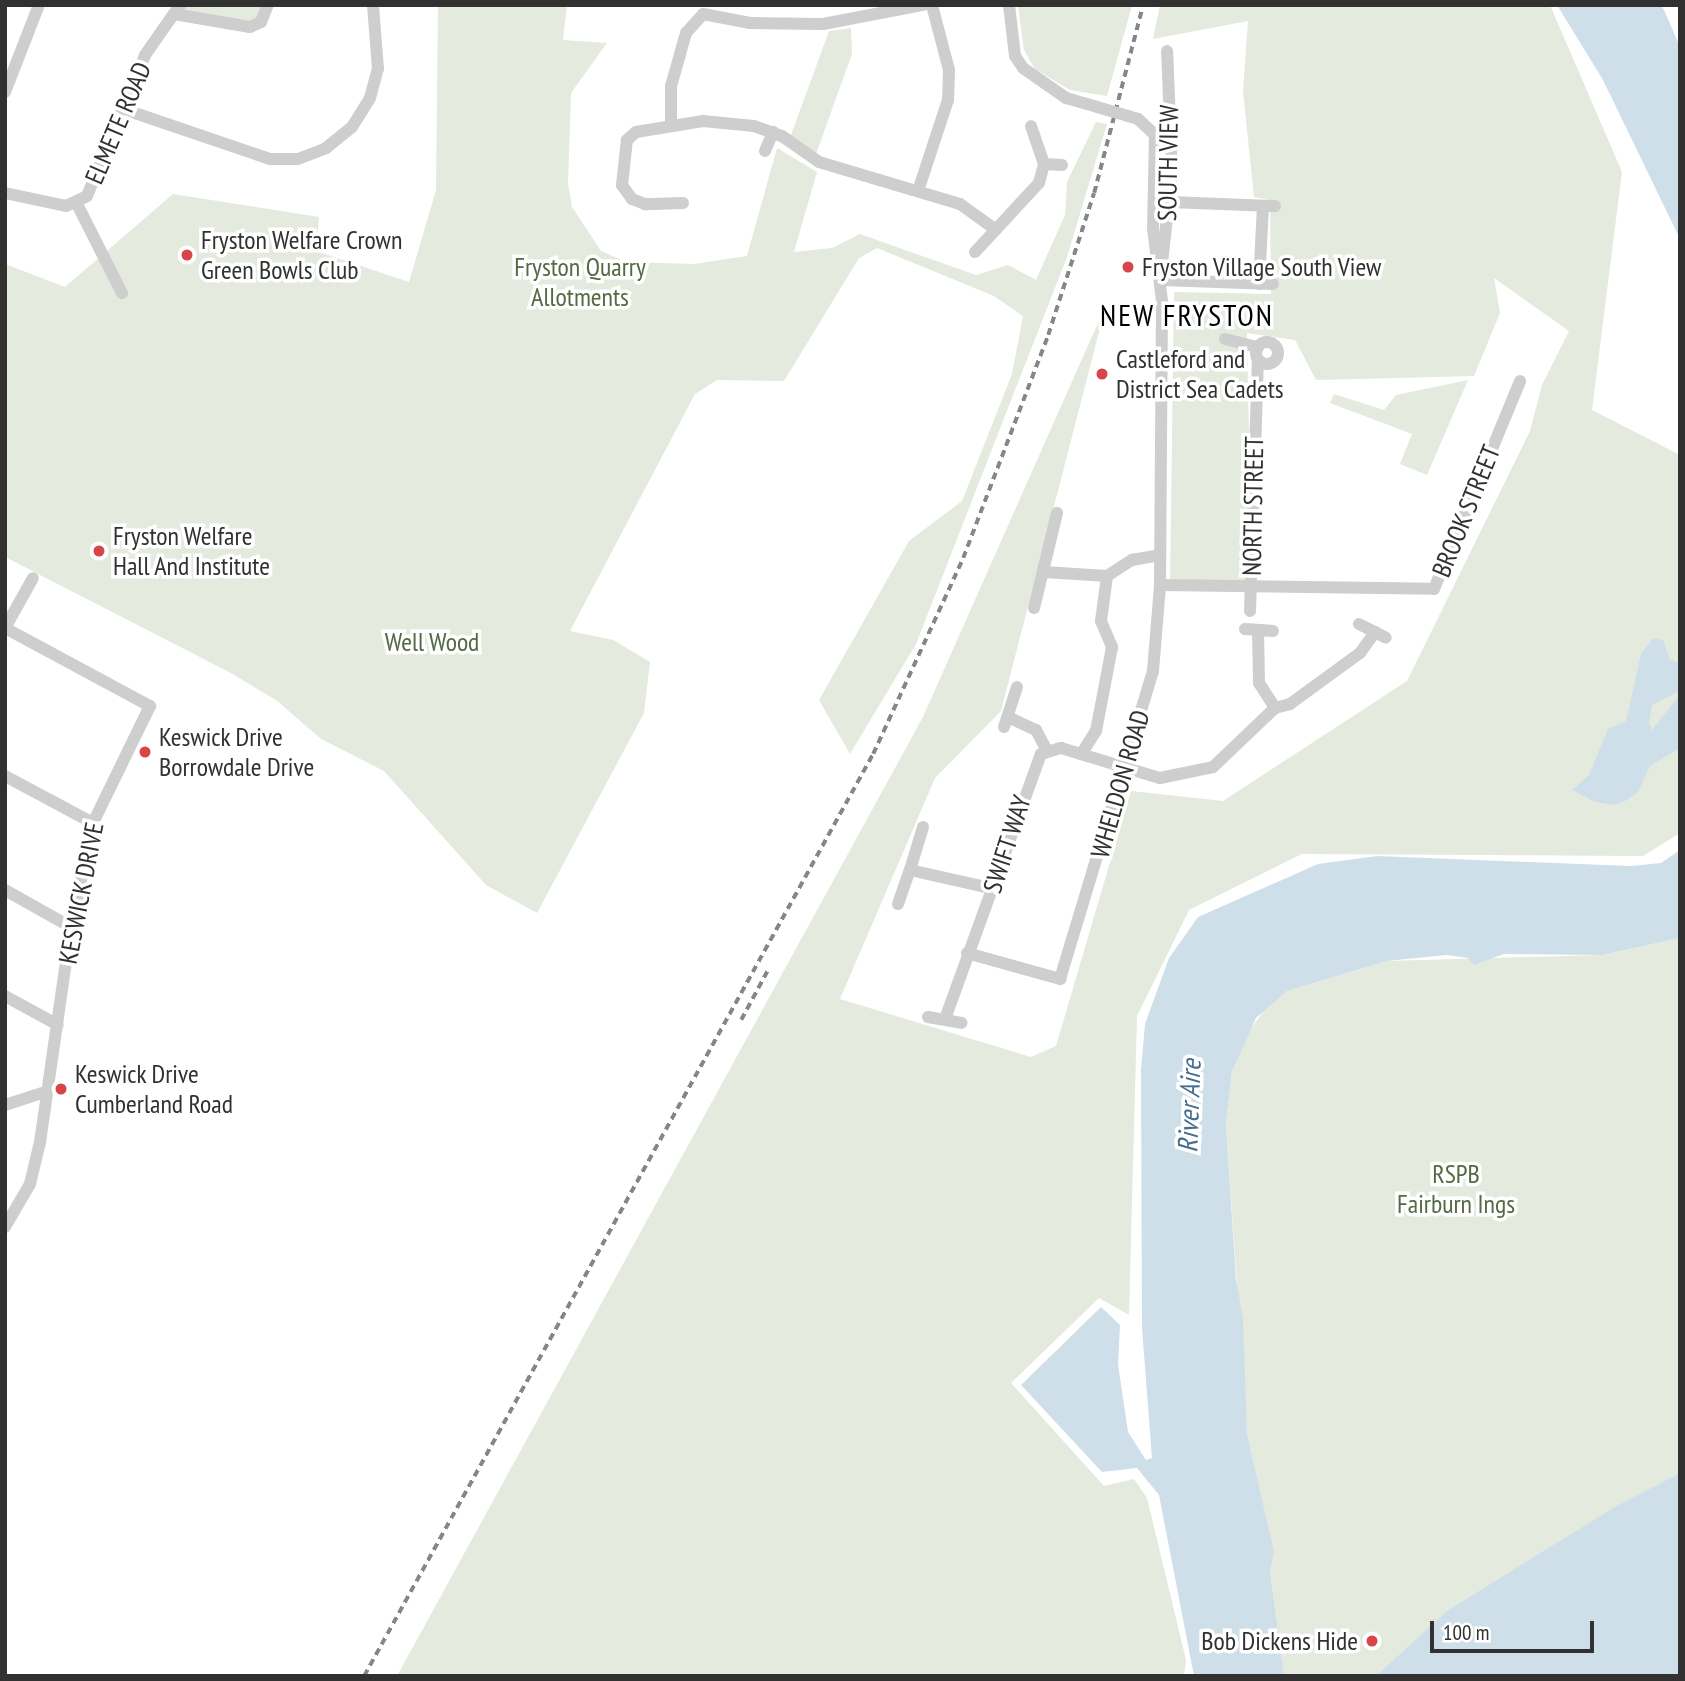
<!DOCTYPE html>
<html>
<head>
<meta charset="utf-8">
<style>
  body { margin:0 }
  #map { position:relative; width:1685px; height:1681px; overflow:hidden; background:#fff; font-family:"PT Sans Narrow",sans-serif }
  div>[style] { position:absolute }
  .green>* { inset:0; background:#e4eade }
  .water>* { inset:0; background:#cfdfea }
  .street>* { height:12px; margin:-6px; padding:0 6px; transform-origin:6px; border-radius:6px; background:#cecece }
  .street>.ring { margin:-6px; padding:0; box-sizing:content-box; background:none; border:12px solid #cecece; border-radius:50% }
  .rail>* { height:3.5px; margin-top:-1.75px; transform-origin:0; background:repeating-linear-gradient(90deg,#868686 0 7px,transparent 0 12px) }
  .street-bridge>* { height:12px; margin:-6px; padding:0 6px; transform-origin:6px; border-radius:6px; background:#cecece }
  .dots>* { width:19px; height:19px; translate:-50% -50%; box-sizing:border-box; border:4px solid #fff; border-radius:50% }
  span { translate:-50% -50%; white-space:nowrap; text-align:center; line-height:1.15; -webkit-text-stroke:7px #fff; paint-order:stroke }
  .street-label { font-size:26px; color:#313131 }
  .poi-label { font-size:26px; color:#313131 }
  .left { translate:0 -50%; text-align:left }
  .right { translate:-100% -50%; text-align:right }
  .park-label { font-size:26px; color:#536a42 }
  .water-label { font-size:28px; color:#456f8d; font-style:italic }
  .quarter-label { font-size:30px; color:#000; letter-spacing:2px }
  .frame { position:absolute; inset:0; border:7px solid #313131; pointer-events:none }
  .scale { position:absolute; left:1430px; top:1621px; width:164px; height:32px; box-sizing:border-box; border:4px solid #313131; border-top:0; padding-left:9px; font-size:21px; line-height:24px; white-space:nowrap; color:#313131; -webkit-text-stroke:5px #fff; paint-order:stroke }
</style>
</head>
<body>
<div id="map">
  <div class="green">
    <i style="clip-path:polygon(180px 5px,268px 5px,261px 22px,174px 14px)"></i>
    <i style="clip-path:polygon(438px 5px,567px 5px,563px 40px,607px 43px,571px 93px,568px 184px,572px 207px,601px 251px,626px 262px,694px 264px,747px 256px,777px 148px,817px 172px,794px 252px,832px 248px,860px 234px,976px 275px,1008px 265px,1036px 280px,1065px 215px,1067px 182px,1096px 122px,1107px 124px,1067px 257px,916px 644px,850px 754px,819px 700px,909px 541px,962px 501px,1012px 374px,1023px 316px,994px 296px,877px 248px,859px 258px,784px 381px,717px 380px,695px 394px,570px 631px,613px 640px,650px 662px,644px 713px,537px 913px,486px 885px,384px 771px,321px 739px,276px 700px,229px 672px,5px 557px,5px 264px,65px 287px,173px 194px,319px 217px,316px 251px,409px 282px,436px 190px)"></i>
    <i style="clip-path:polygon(1018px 5px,1132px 5px,1107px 96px,1070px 90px,1035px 69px,1024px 50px)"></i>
    <i style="clip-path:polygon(1160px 5px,1550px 5px,1622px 172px,1592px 410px,1680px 455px,1680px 833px,1643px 856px,1302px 854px,1189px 910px,1137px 1016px,1129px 1315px,1099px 1298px,1011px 1383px,1104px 1486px,1134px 1479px,1147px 1498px,1186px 1660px,1184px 1676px,397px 1676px,923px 717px,1106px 305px,1001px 711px,935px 778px,840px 999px,1031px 1057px,1056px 1046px,1131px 791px,1223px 801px,1407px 681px,1530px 431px,1542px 385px,1569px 331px,1494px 278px,1500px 313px,1474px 376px,1316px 380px,1295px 340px,1247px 333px,1252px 589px,1170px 586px,1174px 292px,1271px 294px,1270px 200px,1254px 197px,1243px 91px,1248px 21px,1153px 39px)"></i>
    <i style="clip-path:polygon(851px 28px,852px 54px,816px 154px,791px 135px,829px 31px)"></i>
    <i style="clip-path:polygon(1468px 380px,1427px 475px,1400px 464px,1412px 434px,1330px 403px,1334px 394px,1384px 410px,1396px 395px)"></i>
    <i style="clip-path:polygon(1680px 938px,1680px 1676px,1284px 1676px,1270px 1570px,1272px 1545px,1247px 1433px,1226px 1123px,1232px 1072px,1250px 1030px,1268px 1005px,1287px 991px,1387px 961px,1602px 955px)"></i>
  </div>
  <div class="water">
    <i style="clip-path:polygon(1557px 5px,1661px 5px,1665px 12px,1680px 47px,1680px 239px,1603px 80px)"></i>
    <i style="clip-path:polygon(1653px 638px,1663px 640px,1670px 660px,1680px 663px,1680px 691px,1652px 705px,1649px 723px,1652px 730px,1680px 694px,1680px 748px,1650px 766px,1638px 792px,1627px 800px,1615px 805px,1595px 802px,1572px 790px,1589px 775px,1608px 729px,1626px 721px,1641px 654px)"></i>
    <i style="clip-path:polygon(1680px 850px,1680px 938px,1602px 955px,1504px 954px,1474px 965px,1468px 958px,1447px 955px,1387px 961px,1287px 991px,1256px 1018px,1232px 1072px,1226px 1123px,1236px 1279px,1243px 1319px,1247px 1433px,1274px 1552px,1270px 1570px,1284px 1676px,1194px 1676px,1159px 1495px,1137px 1468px,1102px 1472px,1021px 1385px,1101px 1307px,1120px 1325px,1118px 1364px,1128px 1432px,1146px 1460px,1152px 1458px,1142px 1328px,1141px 1070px,1145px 1024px,1169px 958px,1198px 917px,1318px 864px,1377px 856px,1630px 866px,1661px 863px)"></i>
    <i style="clip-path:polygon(1680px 1473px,1680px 1676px,1376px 1676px,1447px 1611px,1613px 1508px)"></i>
  </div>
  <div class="street">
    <i style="left:1009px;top:5px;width:51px;rotate:83.3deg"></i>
    <i style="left:1015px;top:56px;width:14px;rotate:56deg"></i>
    <i style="left:1023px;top:68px;width:52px;rotate:34.9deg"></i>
    <i style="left:1066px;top:98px;width:32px;rotate:16deg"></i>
    <i style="left:174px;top:14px;width:77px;rotate:9.7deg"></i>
    <i style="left:250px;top:27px;width:12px;rotate:-24deg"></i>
    <i style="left:261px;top:22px;width:18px;rotate:-68deg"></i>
    <i style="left:5px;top:92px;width:93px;rotate:-68.7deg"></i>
    <i style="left:123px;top:109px;width:155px;rotate:18.8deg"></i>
    <i style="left:270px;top:159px;width:28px"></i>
    <i style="left:298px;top:159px;width:30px;rotate:-21deg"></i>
    <i style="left:326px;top:148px;width:33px;rotate:-39deg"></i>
    <i style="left:352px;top:127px;width:34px;rotate:-58deg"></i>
    <i style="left:370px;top:98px;width:30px;rotate:-75deg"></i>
    <i style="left:378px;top:69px;width:64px;rotate:-94.5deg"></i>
    <i style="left:1138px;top:119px;width:23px;rotate:43deg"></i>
    <i style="left:1155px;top:135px;width:93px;rotate:91.2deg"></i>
    <i style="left:1153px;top:228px;width:74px;rotate:83deg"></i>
    <i style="left:1162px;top:301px;width:284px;rotate:90.4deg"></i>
    <i style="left:1160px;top:585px;width:274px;rotate:0.8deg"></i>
    <i style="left:1434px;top:589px;width:225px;rotate:-67.5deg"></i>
    <i style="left:671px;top:125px;width:39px;rotate:-90deg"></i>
    <i style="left:671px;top:86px;width:33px;rotate:-74deg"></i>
    <i style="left:680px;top:54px;width:22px;rotate:-74deg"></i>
    <i style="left:686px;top:33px;width:25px;rotate:-48deg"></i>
    <i style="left:703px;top:14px;width:48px;rotate:10.8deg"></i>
    <i style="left:750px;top:23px;width:73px;rotate:0.8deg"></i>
    <i style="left:823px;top:24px;width:102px;rotate:-10.8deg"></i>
    <i style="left:765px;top:151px;width:21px;rotate:-67deg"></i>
    <i style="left:1044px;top:164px;width:18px;rotate:3deg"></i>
    <i style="left:918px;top:191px;width:96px;rotate:-71.8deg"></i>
    <i style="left:948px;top:100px;width:30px;rotate:-88deg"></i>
    <i style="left:949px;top:70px;width:67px;rotate:-104.7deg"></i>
    <i style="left:5px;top:193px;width:62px;rotate:12deg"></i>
    <i style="left:66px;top:206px;width:23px;rotate:-25deg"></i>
    <i style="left:87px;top:196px;width:152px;rotate:-67.6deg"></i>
    <i style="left:145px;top:55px;width:61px;rotate:-55deg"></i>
    <i style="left:1170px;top:202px;width:105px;rotate:2.2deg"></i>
    <i style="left:683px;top:203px;width:38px;rotate:178deg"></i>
    <i style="left:645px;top:204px;width:14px;rotate:-159deg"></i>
    <i style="left:632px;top:199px;width:17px;rotate:-126deg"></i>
    <i style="left:622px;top:185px;width:45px;rotate:-83.7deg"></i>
    <i style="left:627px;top:140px;width:12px;rotate:-42deg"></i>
    <i style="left:636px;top:132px;width:68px;rotate:-9.3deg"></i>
    <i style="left:703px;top:121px;width:51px;rotate:5.6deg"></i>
    <i style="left:754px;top:126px;width:30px;rotate:20deg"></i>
    <i style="left:782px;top:136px;width:45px;rotate:35.1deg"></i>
    <i style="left:819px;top:162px;width:147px;rotate:16.6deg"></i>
    <i style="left:960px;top:204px;width:44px;rotate:35.8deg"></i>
    <i style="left:77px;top:204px;width:100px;rotate:63.2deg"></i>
    <i style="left:975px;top:252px;width:94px;rotate:-47.2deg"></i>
    <i style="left:1039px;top:183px;width:20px;rotate:-75deg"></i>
    <i style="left:1044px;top:164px;width:40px;rotate:-108.9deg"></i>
    <i style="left:1162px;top:263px;width:91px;rotate:-83.7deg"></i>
    <i style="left:1172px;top:173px;width:122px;rotate:-92.3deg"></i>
    <i style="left:1161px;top:280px;width:112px;rotate:2deg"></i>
    <i style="left:1259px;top:284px;width:78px;rotate:-87.1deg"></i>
    <i style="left:1225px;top:339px;width:34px;rotate:14deg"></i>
    <i class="ring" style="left:1256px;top:342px;width:10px;height:10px"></i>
    <i style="left:1044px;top:572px;width:63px;rotate:3.6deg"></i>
    <i style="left:1107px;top:576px;width:30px;rotate:-33deg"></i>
    <i style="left:1132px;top:560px;width:28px;rotate:-10deg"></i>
    <i style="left:1034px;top:608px;width:98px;rotate:-76.4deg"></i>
    <i style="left:1250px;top:611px;width:251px;rotate:-88.2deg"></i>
    <i style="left:1359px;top:624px;width:30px;rotate:27deg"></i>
    <i style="left:5px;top:628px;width:165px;rotate:28.3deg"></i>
    <i style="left:150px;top:706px;width:130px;rotate:116deg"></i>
    <i style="left:93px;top:823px;width:106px;rotate:101.9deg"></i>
    <i style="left:71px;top:927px;width:217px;rotate:98.2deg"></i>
    <i style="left:40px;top:1142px;width:43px;rotate:103.4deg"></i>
    <i style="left:30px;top:1184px;width:50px;rotate:120.2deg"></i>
    <i style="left:5px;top:628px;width:57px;rotate:-60.8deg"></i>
    <i style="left:1245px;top:629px;width:28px;rotate:4deg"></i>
    <i style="left:1258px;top:630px;width:53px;rotate:88.9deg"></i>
    <i style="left:1259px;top:683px;width:30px;rotate:57deg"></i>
    <i style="left:1010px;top:718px;width:29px;rotate:25deg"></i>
    <i style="left:1036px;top:730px;width:21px;rotate:62deg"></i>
    <i style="left:1004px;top:727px;width:42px;rotate:-72deg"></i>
    <i style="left:1082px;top:753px;width:26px;rotate:-58deg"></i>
    <i style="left:1096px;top:731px;width:86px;rotate:-79.2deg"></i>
    <i style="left:1112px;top:647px;width:28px;rotate:-113deg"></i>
    <i style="left:1101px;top:621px;width:45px;rotate:-82.4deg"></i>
    <i style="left:5px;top:776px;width:100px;rotate:28.1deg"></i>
    <i style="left:910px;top:870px;width:45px;rotate:-73.2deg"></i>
    <i style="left:5px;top:890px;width:76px;rotate:29.3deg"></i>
    <i style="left:898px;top:904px;width:36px;rotate:-71deg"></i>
    <i style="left:910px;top:870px;width:86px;rotate:12.7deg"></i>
    <i style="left:967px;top:953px;width:97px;rotate:15.6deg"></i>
    <i style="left:1060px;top:979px;width:322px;rotate:-73.2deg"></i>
    <i style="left:1153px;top:671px;width:86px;rotate:-85.3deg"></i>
    <i style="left:5px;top:996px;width:60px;rotate:28.7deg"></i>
    <i style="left:928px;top:1017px;width:34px;rotate:10deg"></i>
    <i style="left:945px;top:1019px;width:282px;rotate:-70.1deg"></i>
    <i style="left:1041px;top:754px;width:21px;rotate:-17deg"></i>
    <i style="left:1061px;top:748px;width:103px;rotate:16.9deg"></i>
    <i style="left:1160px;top:778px;width:54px;rotate:-11.7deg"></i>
    <i style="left:1213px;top:767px;width:86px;rotate:-43.6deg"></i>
    <i style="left:1275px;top:708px;width:16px;rotate:-15deg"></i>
    <i style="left:1290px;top:704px;width:87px;rotate:-36.1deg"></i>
    <i style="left:1360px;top:653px;width:26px;rotate:-54deg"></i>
    <i style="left:5px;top:1105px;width:45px;rotate:-18deg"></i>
  </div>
  <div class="rail">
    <i style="left:741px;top:1020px;width:59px;rotate:-61.7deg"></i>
    <i style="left:364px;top:1676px;width:1053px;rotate:-61.1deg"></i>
    <i style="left:873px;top:754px;width:216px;rotate:-65.3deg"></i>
    <i style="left:963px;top:558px;width:239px;rotate:-69.1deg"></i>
    <i style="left:1048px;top:335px;width:149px;rotate:-72.1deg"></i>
    <i style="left:1094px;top:193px;width:194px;rotate:-75.4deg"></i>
  </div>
  <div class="street-bridge">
    <i style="left:1097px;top:107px;width:43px;rotate:16.3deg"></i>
  </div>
  <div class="dots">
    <i style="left:187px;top:255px;background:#d7454a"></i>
    <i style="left:1128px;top:267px;background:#d7454a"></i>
    <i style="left:1102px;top:374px;background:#d7454a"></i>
    <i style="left:99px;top:551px;background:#d7454a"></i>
    <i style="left:145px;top:752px;background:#d7454a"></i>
    <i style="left:61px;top:1089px;background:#d7454a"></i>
    <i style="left:1372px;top:1641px;background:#d7454a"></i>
  </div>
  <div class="street-label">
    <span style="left:118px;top:123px;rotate:-67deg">ELMETE ROAD</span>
    <span style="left:1168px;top:163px;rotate:-89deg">SOUTH VIEW</span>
    <span style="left:1253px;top:506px;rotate:-89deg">NORTH STREET</span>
    <span style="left:1466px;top:511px;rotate:-68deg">BROOK STREET</span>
    <span style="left:1120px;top:784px;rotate:-74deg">WHELDON ROAD</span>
    <span style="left:1007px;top:844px;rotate:-72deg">SWIFT WAY</span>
    <span style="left:81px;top:893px;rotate:-79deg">KESWICK DRIVE</span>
  </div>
  <div class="poi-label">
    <span class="left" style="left:201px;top:255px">Fryston Welfare Crown<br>Green Bowls Club</span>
    <span class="left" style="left:1142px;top:267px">Fryston Village South View</span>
    <span class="left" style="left:1116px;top:374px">Castleford and<br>District Sea Cadets</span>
    <span class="left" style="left:113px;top:551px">Fryston Welfare<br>Hall And Institute</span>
    <span class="left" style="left:159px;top:752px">Keswick Drive<br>Borrowdale Drive</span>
    <span class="left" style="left:75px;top:1089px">Keswick Drive<br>Cumberland Road</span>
    <span class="right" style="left:1358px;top:1641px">Bob Dickens Hide</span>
  </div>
  <div class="park-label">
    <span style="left:580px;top:282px">Fryston Quarry<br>Allotments</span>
    <span style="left:432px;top:642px">Well Wood</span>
    <span style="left:1456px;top:1189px">RSPB<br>Fairburn Ings</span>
  </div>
  <div class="water-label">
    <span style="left:1189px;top:1106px;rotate:-88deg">River Aire</span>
  </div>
  <div class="quarter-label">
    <span style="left:1187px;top:315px">NEW FRYSTON</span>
  </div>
  <div class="frame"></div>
  <div class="scale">100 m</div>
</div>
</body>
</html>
